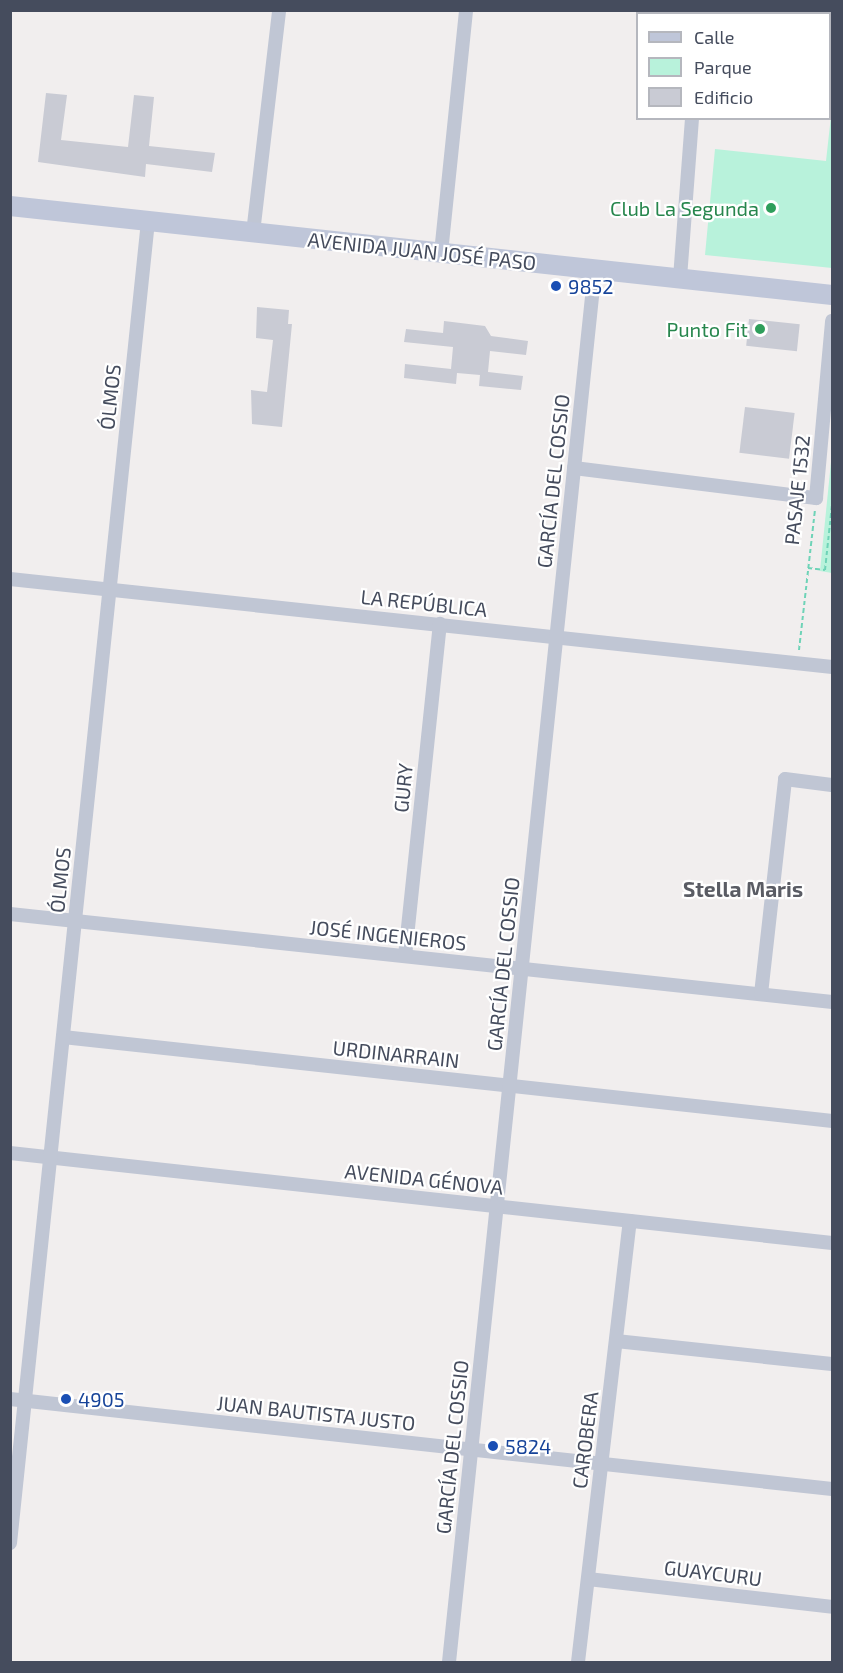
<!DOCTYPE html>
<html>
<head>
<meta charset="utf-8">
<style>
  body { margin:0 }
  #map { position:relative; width:843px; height:1673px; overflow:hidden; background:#f1eeee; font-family:"Exo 2",sans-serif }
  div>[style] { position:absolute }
  .green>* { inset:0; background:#b8f2db }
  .building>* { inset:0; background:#c9cbd4; transform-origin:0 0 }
  .path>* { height:2px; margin-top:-1px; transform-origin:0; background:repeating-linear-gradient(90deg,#6ed3b7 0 4.5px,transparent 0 7.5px) }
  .street>* { height:14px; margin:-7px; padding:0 7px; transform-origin:7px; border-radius:7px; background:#c0c6d4 }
  .secondary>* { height:20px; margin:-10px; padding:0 10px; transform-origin:10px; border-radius:10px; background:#bfc6d9 }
  .dots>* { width:16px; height:16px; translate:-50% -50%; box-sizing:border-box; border:3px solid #fff; border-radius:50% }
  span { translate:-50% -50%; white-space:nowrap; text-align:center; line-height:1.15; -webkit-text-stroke:4.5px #fff; paint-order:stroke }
  .leisure-label { font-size:20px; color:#27864d }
  .right { translate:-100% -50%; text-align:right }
  .street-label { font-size:20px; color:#454c5d }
  .transit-label { font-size:20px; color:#164399 }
  .left { translate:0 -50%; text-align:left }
  .neighbourhood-label { font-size:21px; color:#5a5c64; font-weight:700 }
  .frame { position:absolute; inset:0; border:12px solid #454c5d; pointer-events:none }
  .legend { position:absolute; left:636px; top:12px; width:195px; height:108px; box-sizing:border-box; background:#fff; border:2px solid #b5b7be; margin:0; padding:8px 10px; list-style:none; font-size:18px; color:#454c5d }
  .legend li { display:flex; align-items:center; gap:12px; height:30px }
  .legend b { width:30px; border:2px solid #b5b7be }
</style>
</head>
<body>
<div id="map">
  <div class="green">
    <i style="clip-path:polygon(832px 107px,832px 268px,705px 255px,715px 149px,826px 161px)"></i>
    <i style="clip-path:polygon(832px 452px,832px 573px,820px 571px)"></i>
  </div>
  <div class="building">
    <i style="clip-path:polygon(46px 93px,67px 95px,61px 140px,128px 147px,134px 95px,154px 97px,149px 146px,215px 153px,212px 172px,146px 164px,145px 177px,38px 162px)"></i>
    <i style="clip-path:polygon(257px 307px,289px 310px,288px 324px,292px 324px,282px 427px,252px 424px,251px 390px,267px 392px,273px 340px,256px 338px)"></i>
    <i style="left:749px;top:319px;width:51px;height:27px;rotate:6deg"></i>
    <i style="clip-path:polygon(444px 321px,485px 326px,491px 336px,528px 341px,526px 355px,490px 351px,488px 372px,523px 376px,521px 390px,479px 386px,480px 375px,457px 373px,456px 384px,404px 378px,405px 364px,451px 369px,453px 347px,404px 342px,406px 329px,443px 333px)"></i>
    <i style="left:745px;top:407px;width:50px;height:46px;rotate:7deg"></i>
  </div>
  <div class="path">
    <i style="left:808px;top:568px;width:17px;rotate:7deg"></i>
    <i style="left:825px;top:570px;width:66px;rotate:-83.9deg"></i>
    <i style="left:799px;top:650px;width:141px;rotate:-83.5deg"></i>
  </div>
  <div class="street">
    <i style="left:701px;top:14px;width:4px;rotate:-90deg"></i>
    <i style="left:253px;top:233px;width:225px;rotate:-83.3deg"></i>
    <i style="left:441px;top:253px;width:244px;rotate:-84.1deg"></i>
    <i style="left:680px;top:278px;width:160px;rotate:-85.7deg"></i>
    <i style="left:574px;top:468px;width:244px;rotate:7.1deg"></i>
    <i style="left:816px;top:498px;width:178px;rotate:-84.8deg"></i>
    <i style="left:10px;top:579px;width:827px;rotate:6.11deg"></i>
    <i style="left:10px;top:914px;width:827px;rotate:6.11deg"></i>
    <i style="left:405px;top:956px;width:334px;rotate:-84deg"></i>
    <i style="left:761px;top:994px;width:216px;rotate:-83.6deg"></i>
    <i style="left:785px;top:779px;width:47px;rotate:7.3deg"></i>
    <i style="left:63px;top:1037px;width:774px;rotate:6.23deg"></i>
    <i style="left:10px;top:1153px;width:827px;rotate:6.25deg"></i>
    <i style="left:616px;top:1341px;width:217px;rotate:6.1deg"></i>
    <i style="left:10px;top:1399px;width:827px;rotate:6.25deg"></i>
    <i style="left:10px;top:1543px;width:1329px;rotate:-84.04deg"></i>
    <i style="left:588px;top:1579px;width:246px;rotate:6.5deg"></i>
    <i style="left:449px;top:1662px;width:1401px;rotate:-84.02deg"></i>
    <i style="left:578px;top:1662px;width:444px;rotate:-83.3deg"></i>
  </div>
  <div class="secondary">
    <i style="left:10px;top:206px;width:827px;rotate:6.18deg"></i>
  </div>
  <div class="dots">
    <i style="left:771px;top:208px;background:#2e9e5b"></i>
    <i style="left:556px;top:286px;background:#1a4fb4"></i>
    <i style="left:760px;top:329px;background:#2e9e5b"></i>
    <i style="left:66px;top:1399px;background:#1a4fb4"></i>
    <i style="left:493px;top:1446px;background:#1a4fb4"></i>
  </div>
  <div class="leisure-label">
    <span class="right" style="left:759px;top:208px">Club La Segunda</span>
    <span class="right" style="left:748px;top:329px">Punto Fit</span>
  </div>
  <div class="street-label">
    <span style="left:422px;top:251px;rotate:6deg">AVENIDA JUAN JOSÉ PASO</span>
    <span style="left:110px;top:397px;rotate:-84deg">ÓLMOS</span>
    <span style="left:553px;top:481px;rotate:-84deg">GARCÍA DEL COSSIO</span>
    <span style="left:797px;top:490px;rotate:-84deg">PASAJE 1532</span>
    <span style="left:424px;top:603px;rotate:6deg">LA REPÚBLICA</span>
    <span style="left:403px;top:788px;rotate:-84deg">GURY</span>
    <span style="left:60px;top:880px;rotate:-84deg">ÓLMOS</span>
    <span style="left:388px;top:935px;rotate:6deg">JOSÉ INGENIEROS</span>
    <span style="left:503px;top:964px;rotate:-84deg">GARCÍA DEL COSSIO</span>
    <span style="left:396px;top:1054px;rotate:6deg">URDINARRAIN</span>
    <span style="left:424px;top:1179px;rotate:6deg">AVENIDA GÉNOVA</span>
    <span style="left:316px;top:1413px;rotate:6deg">JUAN BAUTISTA JUSTO</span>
    <span style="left:585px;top:1440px;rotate:-83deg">CAROBERA</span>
    <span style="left:452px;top:1447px;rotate:-84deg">GARCÍA DEL COSSIO</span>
    <span style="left:713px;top:1573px;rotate:7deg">GUAYCURU</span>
  </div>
  <div class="transit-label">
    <span class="left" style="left:568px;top:286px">9852</span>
    <span class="left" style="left:78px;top:1399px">4905</span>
    <span class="left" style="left:505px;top:1446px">5824</span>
  </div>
  <div class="neighbourhood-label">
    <span style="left:743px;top:889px">Stella Maris</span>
  </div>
  <div class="frame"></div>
  <ul class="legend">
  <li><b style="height:8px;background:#bfc6d9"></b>Calle</li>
  <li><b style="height:16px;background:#b8f2db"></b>Parque</li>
  <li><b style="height:16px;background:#c9cbd4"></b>Edificio</li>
  </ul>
</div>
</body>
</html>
